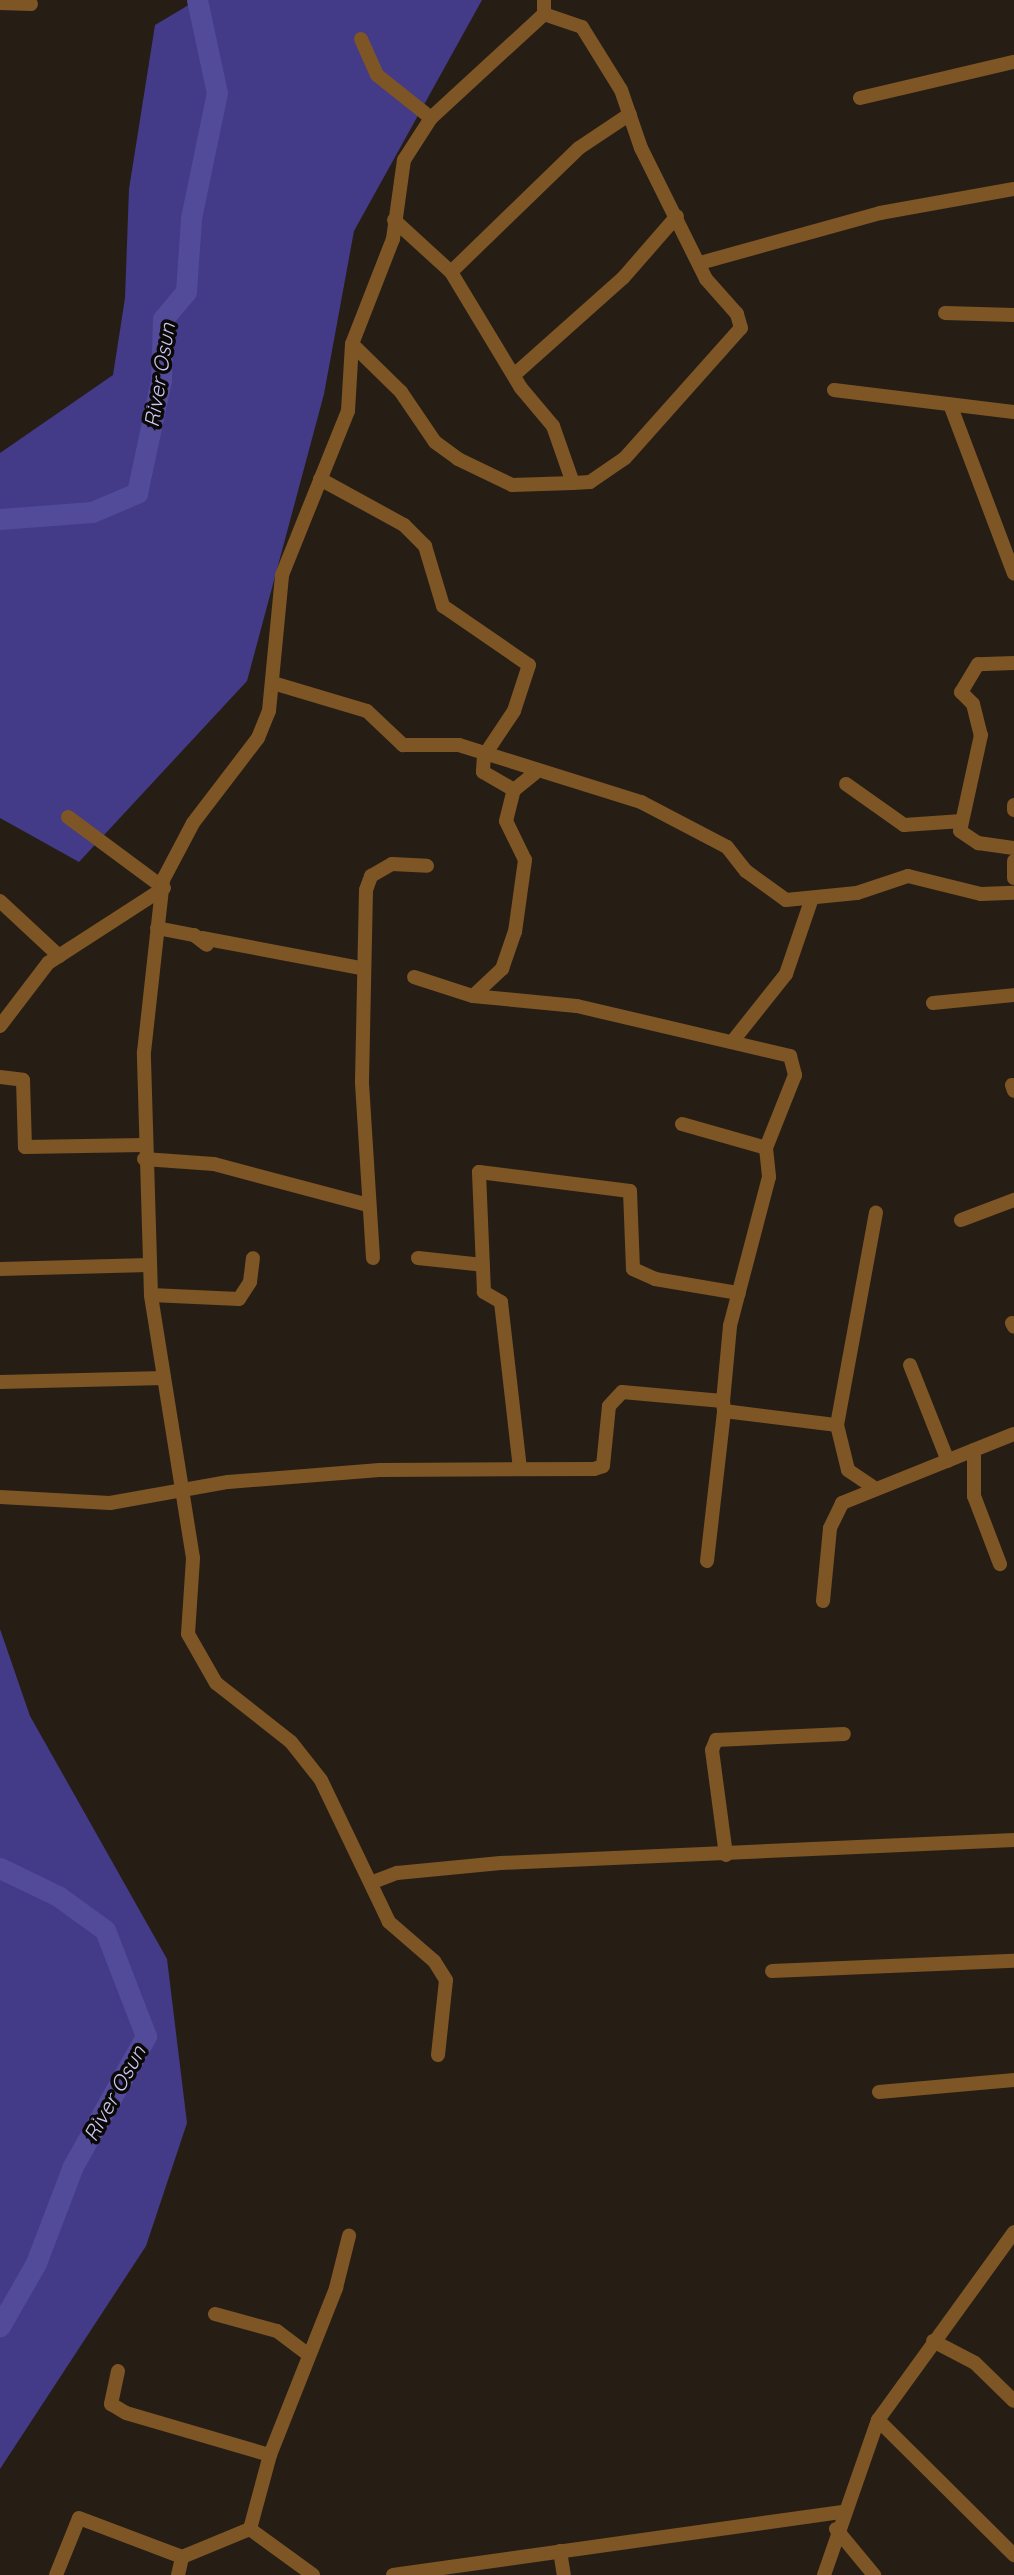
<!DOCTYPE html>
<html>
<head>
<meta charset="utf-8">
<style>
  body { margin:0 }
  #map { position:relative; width:1014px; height:2575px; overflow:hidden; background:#261e15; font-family:Quicksand,sans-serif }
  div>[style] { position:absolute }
  .forest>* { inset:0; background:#433a88 }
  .river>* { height:21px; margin:-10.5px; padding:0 10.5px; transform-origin:10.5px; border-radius:10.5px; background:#524b9a }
  .street>* { height:14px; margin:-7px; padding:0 7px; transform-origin:7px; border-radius:7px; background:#7e5525 }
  span { translate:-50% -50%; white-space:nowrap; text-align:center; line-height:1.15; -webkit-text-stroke:7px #0c0806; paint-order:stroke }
  .water-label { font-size:21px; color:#c8c9f6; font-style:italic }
</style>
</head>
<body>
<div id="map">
  <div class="forest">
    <i style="clip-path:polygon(197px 0,482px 0,354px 231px,324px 394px,247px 681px,79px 862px,0 818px,0 453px,113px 375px,125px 298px,129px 189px,155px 25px)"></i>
    <i style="clip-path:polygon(0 1629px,30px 1716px,167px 1959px,187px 2123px,146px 2246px,0 2469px)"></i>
  </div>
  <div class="river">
    <i style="left:0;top:519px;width:92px;rotate:-4.4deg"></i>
    <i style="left:92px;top:512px;width:49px;rotate:-22.9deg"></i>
    <i style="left:137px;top:493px;width:116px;rotate:-78deg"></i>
    <i style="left:161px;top:380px;width:61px;rotate:-88.1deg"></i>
    <i style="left:163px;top:319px;width:35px;rotate:-50deg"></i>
    <i style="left:186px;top:292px;width:74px;rotate:-86.1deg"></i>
    <i style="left:191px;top:218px;width:128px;rotate:-78.3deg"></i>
    <i style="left:217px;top:93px;width:95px;rotate:-102.1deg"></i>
    <i style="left:0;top:1868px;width:64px;rotate:25.8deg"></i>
    <i style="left:58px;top:1896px;width:58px;rotate:35.9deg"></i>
    <i style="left:105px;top:1930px;width:114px;rotate:68.9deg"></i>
    <i style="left:146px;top:2036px;width:149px;rotate:119.3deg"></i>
    <i style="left:73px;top:2166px;width:104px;rotate:110.9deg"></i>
    <i style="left:36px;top:2263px;width:73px;rotate:119.7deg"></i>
  </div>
  <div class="street">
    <i style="left:0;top:3px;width:31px;rotate:2deg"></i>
    <i style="left:361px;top:39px;width:39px;rotate:66deg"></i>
    <i style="left:377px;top:75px;width:69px;rotate:38.5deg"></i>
    <i style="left:860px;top:98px;width:158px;rotate:-13.2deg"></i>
    <i style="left:394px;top:220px;width:77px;rotate:42.4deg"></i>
    <i style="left:451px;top:272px;width:135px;rotate:58.9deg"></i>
    <i style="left:521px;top:388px;width:50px;rotate:49.9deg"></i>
    <i style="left:553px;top:426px;width:60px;rotate:70.7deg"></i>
    <i style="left:573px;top:483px;width:17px;rotate:-3deg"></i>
    <i style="left:590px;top:482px;width:42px;rotate:-34.4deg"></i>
    <i style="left:625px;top:458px;width:174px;rotate:-48.3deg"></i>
    <i style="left:741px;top:328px;width:15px;rotate:-106deg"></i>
    <i style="left:737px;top:314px;width:47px;rotate:-131.5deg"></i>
    <i style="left:706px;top:279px;width:146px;rotate:-116.4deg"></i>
    <i style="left:641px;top:148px;width:61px;rotate:-109deg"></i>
    <i style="left:621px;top:90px;width:74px;rotate:-121.8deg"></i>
    <i style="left:582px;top:27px;width:40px;rotate:-161.1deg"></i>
    <i style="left:700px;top:263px;width:187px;rotate:-15.5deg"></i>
    <i style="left:880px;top:213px;width:136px;rotate:-10.2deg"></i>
    <i style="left:451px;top:272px;width:178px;rotate:-44.1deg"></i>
    <i style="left:579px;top:148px;width:61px;rotate:-33.7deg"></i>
    <i style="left:945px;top:313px;width:69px;rotate:1.7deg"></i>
    <i style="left:352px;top:344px;width:69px;rotate:44.4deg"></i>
    <i style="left:401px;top:392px;width:60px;rotate:55.8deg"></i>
    <i style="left:435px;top:442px;width:29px;rotate:36deg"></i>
    <i style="left:458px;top:459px;width:60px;rotate:25.7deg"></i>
    <i style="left:512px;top:485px;width:61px;rotate:-1.9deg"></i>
    <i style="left:514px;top:375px;width:146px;rotate:-41.7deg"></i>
    <i style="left:623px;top:278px;width:82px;rotate:-48.9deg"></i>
    <i style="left:834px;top:390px;width:181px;rotate:7deg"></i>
    <i style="left:951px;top:407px;width:178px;rotate:69.3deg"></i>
    <i style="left:320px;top:479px;width:96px;rotate:28.7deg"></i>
    <i style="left:404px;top:525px;width:30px;rotate:45deg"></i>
    <i style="left:425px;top:546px;width:63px;rotate:73.3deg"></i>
    <i style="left:443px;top:606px;width:104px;rotate:34.5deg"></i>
    <i style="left:529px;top:665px;width:48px;rotate:108.1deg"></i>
    <i style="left:514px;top:711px;width:54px;rotate:123.7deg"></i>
    <i style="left:484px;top:756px;width:16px;rotate:94deg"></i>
    <i style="left:483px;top:772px;width:36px;rotate:30deg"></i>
    <i style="left:1014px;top:663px;width:36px;rotate:178deg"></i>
    <i style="left:978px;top:664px;width:33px;rotate:121deg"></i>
    <i style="left:961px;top:692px;width:17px;rotate:45deg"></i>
    <i style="left:973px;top:704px;width:32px;rotate:76deg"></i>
    <i style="left:981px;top:735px;width:98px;rotate:102.3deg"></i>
    <i style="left:960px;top:831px;width:22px;rotate:34deg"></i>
    <i style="left:978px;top:843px;width:36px;rotate:8deg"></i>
    <i style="left:273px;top:683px;width:98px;rotate:16.6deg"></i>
    <i style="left:367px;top:711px;width:50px;rotate:43.4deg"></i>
    <i style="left:403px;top:745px;width:56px"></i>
    <i style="left:459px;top:745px;width:191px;rotate:17.4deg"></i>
    <i style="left:641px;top:802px;width:97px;rotate:27.6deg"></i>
    <i style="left:727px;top:847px;width:31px;rotate:52deg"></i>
    <i style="left:746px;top:871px;width:49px;rotate:35.9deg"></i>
    <i style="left:786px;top:900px;width:71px;rotate:-5.6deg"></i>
    <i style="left:857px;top:893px;width:54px;rotate:-18.4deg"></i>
    <i style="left:908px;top:876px;width:75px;rotate:13.9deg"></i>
    <i style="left:981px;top:894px;width:33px;rotate:-2deg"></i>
    <i style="left:846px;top:784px;width:71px;rotate:35.3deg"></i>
    <i style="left:904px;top:825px;width:58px;rotate:-3.9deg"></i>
    <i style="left:1014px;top:805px;width:5px;rotate:90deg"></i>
    <i style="left:68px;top:817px;width:119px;rotate:36.5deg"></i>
    <i style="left:1014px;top:861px;width:17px;rotate:90deg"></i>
    <i style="left:0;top:901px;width:81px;rotate:43deg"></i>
    <i style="left:157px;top:928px;width:38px;rotate:11deg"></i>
    <i style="left:194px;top:935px;width:16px;rotate:38deg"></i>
    <i style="left:202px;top:938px;width:162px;rotate:10.7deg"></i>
    <i style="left:414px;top:977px;width:62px;rotate:17.9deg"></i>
    <i style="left:473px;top:996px;width:104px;rotate:5.5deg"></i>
    <i style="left:577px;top:1006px;width:219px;rotate:13.2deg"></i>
    <i style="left:790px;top:1056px;width:20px;rotate:75deg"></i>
    <i style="left:795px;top:1075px;width:79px;rotate:111.7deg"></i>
    <i style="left:473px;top:996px;width:40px;rotate:-43deg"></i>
    <i style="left:502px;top:969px;width:39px;rotate:-71deg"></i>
    <i style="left:515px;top:932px;width:73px;rotate:-82.1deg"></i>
    <i style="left:525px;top:860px;width:43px;rotate:-116deg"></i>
    <i style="left:506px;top:821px;width:32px;rotate:-76deg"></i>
    <i style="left:514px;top:790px;width:27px;rotate:-39deg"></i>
    <i style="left:933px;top:1003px;width:81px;rotate:-5.6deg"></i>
    <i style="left:0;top:1026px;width:79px;rotate:-52.7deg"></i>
    <i style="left:48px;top:963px;width:138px;rotate:-32.9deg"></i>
    <i style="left:732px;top:1042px;width:87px;rotate:-51.5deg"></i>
    <i style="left:786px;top:974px;width:80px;rotate:-71.1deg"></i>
    <i style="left:0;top:1077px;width:23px;rotate:7deg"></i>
    <i style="left:23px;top:1080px;width:67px;rotate:88.3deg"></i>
    <i style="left:25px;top:1147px;width:119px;rotate:-1deg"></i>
    <i style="left:1012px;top:1085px;width:6px;rotate:72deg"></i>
    <i style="left:682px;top:1124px;width:87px;rotate:15.9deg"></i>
    <i style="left:766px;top:1148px;width:29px;rotate:84deg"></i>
    <i style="left:769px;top:1177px;width:154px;rotate:104.7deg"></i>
    <i style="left:730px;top:1326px;width:75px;rotate:95.3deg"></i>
    <i style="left:144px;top:1159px;width:70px;rotate:4.1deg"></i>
    <i style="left:214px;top:1164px;width:159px;rotate:14.9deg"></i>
    <i style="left:961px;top:1220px;width:57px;rotate:-20.7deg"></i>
    <i style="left:373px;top:1258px;width:177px;rotate:-93.6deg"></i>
    <i style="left:362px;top:1081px;width:191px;rotate:-88.8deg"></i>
    <i style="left:366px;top:890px;width:15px;rotate:-70deg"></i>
    <i style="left:371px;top:876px;width:24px;rotate:-30deg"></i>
    <i style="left:392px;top:864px;width:35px;rotate:3deg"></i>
    <i style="left:418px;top:1258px;width:65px;rotate:6.1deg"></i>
    <i style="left:0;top:1269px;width:149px;rotate:-1.5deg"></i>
    <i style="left:151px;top:1295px;width:88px;rotate:2.6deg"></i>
    <i style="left:239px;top:1299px;width:20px;rotate:-57deg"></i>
    <i style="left:250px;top:1282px;width:24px;rotate:-83deg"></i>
    <i style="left:1012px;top:1323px;width:4px;rotate:63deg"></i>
    <i style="left:910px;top:1365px;width:103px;rotate:68.4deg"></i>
    <i style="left:0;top:1382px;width:164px;rotate:-1.4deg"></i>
    <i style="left:974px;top:1450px;width:46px;rotate:90deg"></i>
    <i style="left:974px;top:1496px;width:73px;rotate:69.1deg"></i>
    <i style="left:520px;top:1469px;width:168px;rotate:-96.5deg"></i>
    <i style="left:501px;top:1302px;width:20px;rotate:-150deg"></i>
    <i style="left:484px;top:1292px;width:120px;rotate:-92.4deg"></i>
    <i style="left:479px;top:1172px;width:152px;rotate:7.2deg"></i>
    <i style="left:630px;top:1191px;width:78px;rotate:87.8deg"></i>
    <i style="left:633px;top:1269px;width:24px;rotate:24deg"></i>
    <i style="left:655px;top:1279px;width:85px;rotate:9.5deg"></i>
    <i style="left:873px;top:1487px;width:30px;rotate:-146deg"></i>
    <i style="left:848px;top:1470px;width:46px;rotate:-103.7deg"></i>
    <i style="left:837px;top:1425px;width:216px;rotate:-79.6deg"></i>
    <i style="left:0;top:1497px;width:110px;rotate:3.1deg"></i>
    <i style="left:110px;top:1503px;width:120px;rotate:-10.1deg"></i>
    <i style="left:228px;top:1482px;width:152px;rotate:-4.5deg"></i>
    <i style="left:380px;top:1470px;width:214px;rotate:-0.3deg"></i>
    <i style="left:594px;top:1469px;width:9px;rotate:-18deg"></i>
    <i style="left:603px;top:1466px;width:60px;rotate:-84.3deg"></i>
    <i style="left:609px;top:1406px;width:19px;rotate:-47deg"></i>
    <i style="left:622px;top:1392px;width:101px;rotate:5.1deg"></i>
    <i style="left:723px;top:1401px;width:10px;rotate:84deg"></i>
    <i style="left:724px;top:1411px;width:114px;rotate:7.1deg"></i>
    <i style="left:707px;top:1561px;width:151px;rotate:-83.5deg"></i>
    <i style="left:823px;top:1601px;width:73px;rotate:-84.5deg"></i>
    <i style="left:830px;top:1528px;width:28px;rotate:-64deg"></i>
    <i style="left:842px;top:1503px;width:185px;rotate:-21.9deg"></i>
    <i style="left:726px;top:1855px;width:106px;rotate:-97.6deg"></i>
    <i style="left:712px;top:1750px;width:11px;rotate:-68deg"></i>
    <i style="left:716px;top:1740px;width:128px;rotate:-2.7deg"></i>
    <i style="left:373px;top:1882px;width:26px;rotate:-21deg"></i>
    <i style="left:397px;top:1873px;width:104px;rotate:-5.5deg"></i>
    <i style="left:501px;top:1863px;width:514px;rotate:-2.57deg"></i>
    <i style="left:772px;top:1971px;width:242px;rotate:-2.4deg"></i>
    <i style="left:438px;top:2055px;width:75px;rotate:-83.9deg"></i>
    <i style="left:446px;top:1980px;width:22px;rotate:-122deg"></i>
    <i style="left:434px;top:1961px;width:60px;rotate:-139.1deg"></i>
    <i style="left:389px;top:1922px;width:157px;rotate:-115.6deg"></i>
    <i style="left:321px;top:1780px;width:48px;rotate:-128.3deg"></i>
    <i style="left:291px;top:1742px;width:95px;rotate:-141.8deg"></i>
    <i style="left:216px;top:1683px;width:56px;rotate:-119.7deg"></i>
    <i style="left:188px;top:1634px;width:76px;rotate:-86.2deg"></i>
    <i style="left:193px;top:1558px;width:266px;rotate:-99.1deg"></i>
    <i style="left:151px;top:1295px;width:243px;rotate:-91.7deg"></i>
    <i style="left:144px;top:1052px;width:173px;rotate:-83.7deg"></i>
    <i style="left:163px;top:880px;width:64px;rotate:-62.2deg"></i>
    <i style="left:193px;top:823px;width:107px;rotate:-52.6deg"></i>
    <i style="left:258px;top:738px;width:29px;rotate:-68deg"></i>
    <i style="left:269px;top:711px;width:137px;rotate:-84.5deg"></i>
    <i style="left:282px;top:575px;width:177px;rotate:-68.1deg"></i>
    <i style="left:348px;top:411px;width:67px;rotate:-86.6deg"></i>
    <i style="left:352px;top:344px;width:113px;rotate:-68.7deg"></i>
    <i style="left:393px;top:239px;width:80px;rotate:-82.1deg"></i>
    <i style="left:404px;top:160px;width:50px;rotate:-57.3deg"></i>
    <i style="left:431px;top:118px;width:154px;rotate:-42.6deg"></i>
    <i style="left:544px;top:14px;width:14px;rotate:-90deg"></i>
    <i style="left:879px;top:2092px;width:136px;rotate:-5.1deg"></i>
    <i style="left:215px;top:2314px;width:64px;rotate:15.3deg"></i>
    <i style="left:277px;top:2331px;width:39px;rotate:37deg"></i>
    <i style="left:933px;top:2341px;width:47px;rotate:27.6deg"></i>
    <i style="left:975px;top:2363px;width:54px;rotate:44.3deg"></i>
    <i style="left:118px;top:2371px;width:34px;rotate:102deg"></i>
    <i style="left:111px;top:2404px;width:17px;rotate:31deg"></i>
    <i style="left:126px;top:2413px;width:150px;rotate:16.3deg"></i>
    <i style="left:878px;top:2420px;width:192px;rotate:44.8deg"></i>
    <i style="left:836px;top:2529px;width:60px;rotate:50.4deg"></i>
    <i style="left:560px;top:2551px;width:24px;rotate:81deg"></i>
    <i style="left:56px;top:2575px;width:61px;rotate:-68deg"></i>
    <i style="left:79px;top:2518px;width:110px;rotate:20.7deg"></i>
    <i style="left:178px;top:2575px;width:18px;rotate:-77deg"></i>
    <i style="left:182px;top:2557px;width:74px;rotate:-22.4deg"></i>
    <i style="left:313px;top:2575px;width:78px;rotate:-143.9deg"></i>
    <i style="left:250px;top:2529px;width:77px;rotate:-74.9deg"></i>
    <i style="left:270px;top:2455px;width:180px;rotate:-68.4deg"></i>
    <i style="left:336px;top:2288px;width:54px;rotate:-76deg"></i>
    <i style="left:393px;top:2575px;width:454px;rotate:-8deg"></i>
    <i style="left:824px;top:2575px;width:164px;rotate:-70.8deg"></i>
    <i style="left:878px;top:2420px;width:232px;rotate:-54.1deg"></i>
  </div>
  <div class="water-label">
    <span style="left:159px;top:375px;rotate:-81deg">River Osun</span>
    <span style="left:114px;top:2093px;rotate:-61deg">River Osun</span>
  </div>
</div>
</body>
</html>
